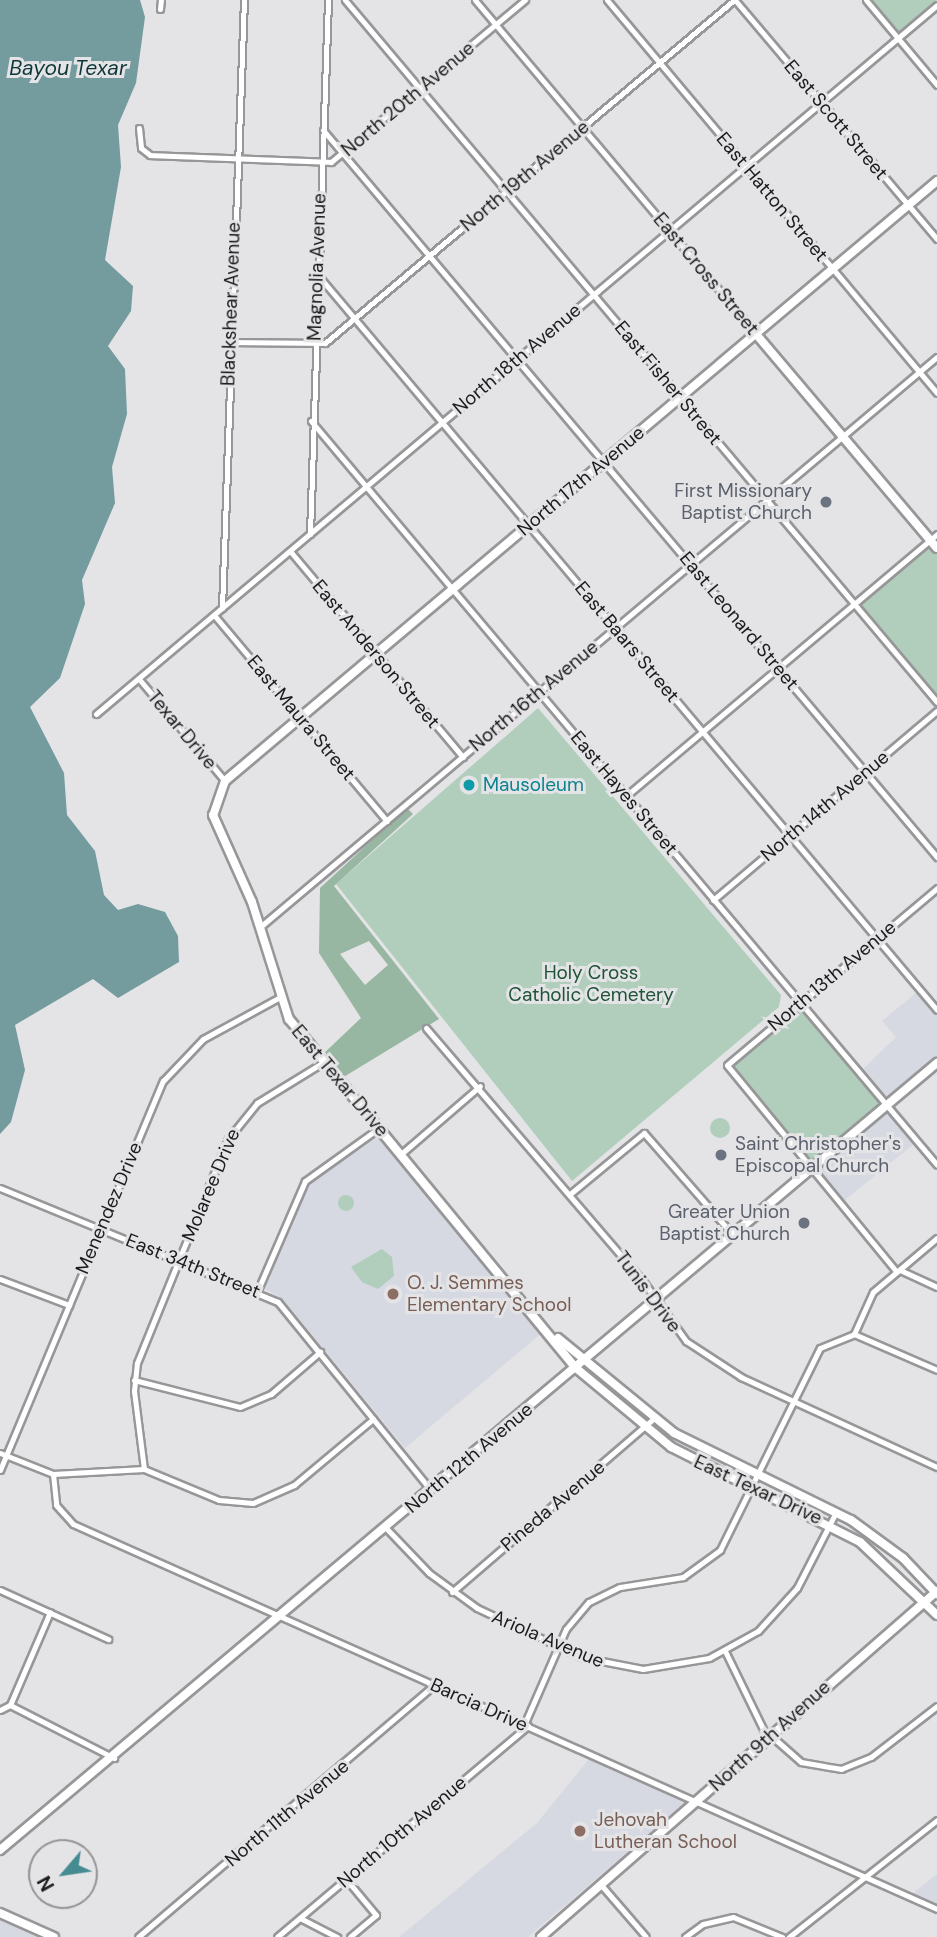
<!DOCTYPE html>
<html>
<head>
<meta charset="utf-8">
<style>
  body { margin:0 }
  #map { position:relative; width:937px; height:1937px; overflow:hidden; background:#e4e4e6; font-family:"DM Sans",sans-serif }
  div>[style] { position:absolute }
  .built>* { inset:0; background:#d6d9e2; transform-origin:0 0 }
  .green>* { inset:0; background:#b0cebb; transform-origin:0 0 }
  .round { border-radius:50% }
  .forest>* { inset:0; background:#98b7a3 }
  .water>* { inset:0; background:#749b9d }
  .roads { filter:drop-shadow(2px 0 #979799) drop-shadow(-2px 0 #979799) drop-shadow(0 2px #979799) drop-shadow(0 -2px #979799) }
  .street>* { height:5px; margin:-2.5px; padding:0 2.5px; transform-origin:2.5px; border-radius:2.5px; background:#fff }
  .secondary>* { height:8px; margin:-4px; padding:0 4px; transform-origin:4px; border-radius:4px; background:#fff }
  .dots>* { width:19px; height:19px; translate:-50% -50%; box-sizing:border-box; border:4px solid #e4e4e6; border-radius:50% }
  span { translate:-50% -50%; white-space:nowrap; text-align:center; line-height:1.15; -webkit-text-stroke:6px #e4e4e6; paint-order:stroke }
  .street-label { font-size:19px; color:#1b1b1b }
  .worship-label { font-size:19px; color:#5b616d }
  .right { translate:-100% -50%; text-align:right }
  .left { translate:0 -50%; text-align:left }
  .culture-label { font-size:19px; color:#0d838f }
  .park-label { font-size:19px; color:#1f5338 }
  .education-label { font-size:19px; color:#785e54 }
  .water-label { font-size:21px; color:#0e3639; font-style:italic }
  .north { position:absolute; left:28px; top:1839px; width:70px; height:70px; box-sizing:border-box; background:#e4e4e6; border:2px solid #949495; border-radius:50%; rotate:241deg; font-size:19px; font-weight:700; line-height:28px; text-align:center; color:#1b1b1b }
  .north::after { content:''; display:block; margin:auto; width:24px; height:32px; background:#448b92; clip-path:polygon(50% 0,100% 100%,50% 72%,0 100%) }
</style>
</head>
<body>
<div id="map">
  <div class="built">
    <i style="clip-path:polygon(917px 992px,937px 1016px,937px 1059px,888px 1100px,862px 1070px,896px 1037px,882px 1021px)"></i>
    <i style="left:886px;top:1110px;width:44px;height:92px;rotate:51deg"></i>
    <i style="clip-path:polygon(380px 1136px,543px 1332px,405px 1448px,283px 1299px,265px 1289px,310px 1182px)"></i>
    <i style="clip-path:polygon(589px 1759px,686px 1802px,528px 1937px,399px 1937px,537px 1823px)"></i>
    <i style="clip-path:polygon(937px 1874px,937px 1905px,912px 1894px)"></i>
    <i style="clip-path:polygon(0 1917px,46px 1937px,0 1937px)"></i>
  </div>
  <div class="green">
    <i style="clip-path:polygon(871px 0,937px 0,899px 33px)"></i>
    <i style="clip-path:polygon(930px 545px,937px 554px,937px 695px,861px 604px)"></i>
    <i style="clip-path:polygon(538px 708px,781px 995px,779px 1007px,572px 1181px,336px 884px)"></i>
    <i style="left:801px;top:1003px;width:133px;height:97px;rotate:50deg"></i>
    <i class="round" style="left:710px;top:1118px;width:20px;height:20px"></i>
    <i class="round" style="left:338px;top:1195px;width:16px;height:16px"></i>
    <i style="clip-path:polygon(382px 1249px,392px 1257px,394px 1276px,378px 1289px,362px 1282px,351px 1267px)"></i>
  </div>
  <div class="forest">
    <i style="clip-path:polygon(evenodd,407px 808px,413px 814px,334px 886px,439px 1019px,342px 1078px,322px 1055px,361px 1018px,319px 953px,320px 888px,407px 808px,369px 941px,388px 965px,365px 985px,340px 954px,369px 941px)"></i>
  </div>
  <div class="water">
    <i style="clip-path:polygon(0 0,140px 0,145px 17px,136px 83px,118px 125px,121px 167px,105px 260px,133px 286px,131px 311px,108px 346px,125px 369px,127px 414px,112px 467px,115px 503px,82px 580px,85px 604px,60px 678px,30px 707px,64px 773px,67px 815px,95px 851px,104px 895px,118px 910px,138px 904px,165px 912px,178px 936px,179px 962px,118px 998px,93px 979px,15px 1025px,25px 1070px,11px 1122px,0 1134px)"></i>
  </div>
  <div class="roads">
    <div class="street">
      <i style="left:345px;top:0;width:918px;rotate:49.86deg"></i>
      <i style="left:475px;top:0;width:436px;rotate:49.9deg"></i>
      <i style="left:607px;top:0;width:513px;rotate:49.98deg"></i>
      <i style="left:735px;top:0;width:313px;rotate:49.8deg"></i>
      <i style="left:866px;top:0;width:111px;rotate:50.1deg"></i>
      <i style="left:160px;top:9px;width:9px;rotate:-84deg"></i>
      <i style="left:139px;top:128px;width:20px;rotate:84deg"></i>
      <i style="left:141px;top:148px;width:11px;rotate:38deg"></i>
      <i style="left:150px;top:155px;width:181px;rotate:2.2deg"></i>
      <i style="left:331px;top:162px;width:253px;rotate:-39.9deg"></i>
      <i style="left:323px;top:130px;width:952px;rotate:49.82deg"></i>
      <i style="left:317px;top:274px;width:962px;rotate:49.89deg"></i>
      <i style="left:229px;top:342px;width:96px;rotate:0.6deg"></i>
      <i style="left:325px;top:343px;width:534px;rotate:-39.98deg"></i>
      <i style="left:311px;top:421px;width:972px;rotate:49.92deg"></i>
      <i style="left:310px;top:534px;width:534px;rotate:-88.07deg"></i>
      <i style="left:290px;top:551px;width:269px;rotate:50deg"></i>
      <i style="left:222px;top:608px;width:608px;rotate:-87.93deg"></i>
      <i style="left:214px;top:615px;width:269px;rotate:50deg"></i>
      <i style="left:139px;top:679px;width:133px;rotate:49.9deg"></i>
      <i style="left:96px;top:714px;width:1100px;rotate:-40.13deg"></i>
      <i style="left:626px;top:796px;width:407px;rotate:-40.1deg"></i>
      <i style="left:713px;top:900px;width:293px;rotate:-40.2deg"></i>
      <i style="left:260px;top:927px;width:885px;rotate:-40.1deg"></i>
      <i style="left:426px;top:1028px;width:333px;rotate:49.4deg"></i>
      <i style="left:643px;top:1281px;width:74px;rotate:54.4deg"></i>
      <i style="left:686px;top:1341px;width:66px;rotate:33.2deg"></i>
      <i style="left:741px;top:1377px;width:216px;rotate:24.7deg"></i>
      <i style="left:401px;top:1154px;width:104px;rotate:-40.7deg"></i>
      <i style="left:0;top:1188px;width:300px;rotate:22.3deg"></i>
      <i style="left:278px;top:1302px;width:242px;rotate:50.9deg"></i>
      <i style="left:570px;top:1194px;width:96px;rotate:-39.5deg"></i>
      <i style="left:644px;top:1133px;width:135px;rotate:48.9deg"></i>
      <i style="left:900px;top:1270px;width:41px;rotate:24.7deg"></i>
      <i style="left:896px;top:1271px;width:266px;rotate:-129.4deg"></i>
      <i style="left:727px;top:1065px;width:275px;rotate:-40.1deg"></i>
      <i style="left:0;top:1279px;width:74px;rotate:20.6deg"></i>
      <i style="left:257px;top:1292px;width:121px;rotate:-66.6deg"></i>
      <i style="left:305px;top:1181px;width:91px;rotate:-35.6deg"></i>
      <i style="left:854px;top:1334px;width:46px;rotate:-65.7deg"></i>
      <i style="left:873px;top:1292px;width:84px;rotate:-40.2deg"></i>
      <i style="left:134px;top:1380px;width:109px;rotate:14.3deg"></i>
      <i style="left:240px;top:1407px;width:34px;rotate:-23deg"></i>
      <i style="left:271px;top:1394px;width:65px;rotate:-40.6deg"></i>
      <i style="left:0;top:1453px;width:57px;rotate:21.6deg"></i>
      <i style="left:53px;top:1474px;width:91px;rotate:-3.1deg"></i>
      <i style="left:144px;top:1469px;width:81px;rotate:22.5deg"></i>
      <i style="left:219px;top:1500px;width:34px;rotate:5deg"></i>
      <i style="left:253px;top:1503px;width:45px;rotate:-23.7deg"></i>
      <i style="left:294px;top:1485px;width:103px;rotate:-39.9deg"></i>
      <i style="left:144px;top:1469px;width:79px;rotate:-97.3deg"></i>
      <i style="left:134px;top:1391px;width:28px;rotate:-84deg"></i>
      <i style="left:137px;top:1363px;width:242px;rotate:-67.9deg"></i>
      <i style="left:228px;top:1139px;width:46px;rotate:-51.1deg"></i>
      <i style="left:257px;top:1103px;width:79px;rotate:-31.5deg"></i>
      <i style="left:0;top:1470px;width:422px;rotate:-67.3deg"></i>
      <i style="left:163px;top:1081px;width:58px;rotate:-46.4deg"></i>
      <i style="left:203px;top:1039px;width:88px;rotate:-28.6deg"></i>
      <i style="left:53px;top:1474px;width:31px;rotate:84deg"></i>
      <i style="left:56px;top:1505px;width:25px;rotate:48deg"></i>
      <i style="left:73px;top:1524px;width:946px;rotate:24.02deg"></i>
      <i style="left:386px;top:1528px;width:62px;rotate:46.3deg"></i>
      <i style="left:429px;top:1573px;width:59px;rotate:36.1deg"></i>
      <i style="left:477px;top:1608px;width:115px;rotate:25.2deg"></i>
      <i style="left:581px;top:1657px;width:63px;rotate:11deg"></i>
      <i style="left:643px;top:1669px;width:67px;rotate:-9.5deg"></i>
      <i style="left:709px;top:1658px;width:56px;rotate:-28.9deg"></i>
      <i style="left:758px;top:1631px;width:58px;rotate:-47.8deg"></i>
      <i style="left:797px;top:1588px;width:85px;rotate:-62.8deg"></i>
      <i style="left:0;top:1590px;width:119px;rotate:24.4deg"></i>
      <i style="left:452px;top:1592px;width:265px;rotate:-40.7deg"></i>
      <i style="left:725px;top:1651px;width:93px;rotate:64deg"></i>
      <i style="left:10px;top:1705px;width:117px;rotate:27deg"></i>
      <i style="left:10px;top:1705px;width:101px;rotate:-66.7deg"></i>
      <i style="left:0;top:1710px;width:11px;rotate:-27deg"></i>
      <i style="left:524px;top:1725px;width:105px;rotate:-66.4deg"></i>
      <i style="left:566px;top:1629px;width:35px;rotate:-50deg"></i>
      <i style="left:589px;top:1602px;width:34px;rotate:-26deg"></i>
      <i style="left:620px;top:1587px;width:64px;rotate:-9deg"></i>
      <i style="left:683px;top:1577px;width:46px;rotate:-36.1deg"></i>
      <i style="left:720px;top:1550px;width:225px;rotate:-63.7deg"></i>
      <i style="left:820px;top:1348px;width:37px;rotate:-22deg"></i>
      <i style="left:854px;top:1334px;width:90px;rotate:23.4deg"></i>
      <i style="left:768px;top:1733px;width:44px;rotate:41.3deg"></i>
      <i style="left:801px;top:1762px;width:41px;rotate:9.9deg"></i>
      <i style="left:841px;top:1769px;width:32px;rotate:-22deg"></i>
      <i style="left:871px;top:1757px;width:83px;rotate:-37.7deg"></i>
      <i style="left:346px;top:1879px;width:47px;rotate:50.2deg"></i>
      <i style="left:376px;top:1915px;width:34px;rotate:140deg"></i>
      <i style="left:602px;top:1886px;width:67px;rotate:49.2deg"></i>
      <i style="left:300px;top:1918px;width:42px;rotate:27.2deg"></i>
      <i style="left:138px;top:1937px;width:389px;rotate:-40.4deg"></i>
      <i style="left:277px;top:1937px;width:328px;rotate:-40.1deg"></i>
      <i style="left:685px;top:1937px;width:22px;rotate:-36deg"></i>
      <i style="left:703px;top:1924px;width:31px;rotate:-13deg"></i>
      <i style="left:733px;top:1917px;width:53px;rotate:22.2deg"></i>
      <i style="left:789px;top:1937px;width:189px;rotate:-38.3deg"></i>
    </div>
    <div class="secondary">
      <i style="left:937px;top:181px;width:931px;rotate:139.88deg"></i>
      <i style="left:225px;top:781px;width:36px;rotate:109deg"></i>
      <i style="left:213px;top:815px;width:95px;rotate:65.9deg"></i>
      <i style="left:252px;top:902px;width:123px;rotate:72.5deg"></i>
      <i style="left:289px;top:1019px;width:452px;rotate:50.6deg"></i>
      <i style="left:576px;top:1368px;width:124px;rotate:39.7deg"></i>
      <i style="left:671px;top:1447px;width:212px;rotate:26.7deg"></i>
      <i style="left:860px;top:1542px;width:106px;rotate:43.5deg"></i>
      <i style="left:756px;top:334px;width:280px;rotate:49.8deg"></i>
      <i style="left:558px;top:1338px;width:150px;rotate:39.3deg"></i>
      <i style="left:674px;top:1433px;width:197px;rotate:26.2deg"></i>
      <i style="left:851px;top:1520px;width:64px;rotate:36.2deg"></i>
      <i style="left:903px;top:1558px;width:50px;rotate:46.6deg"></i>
      <i style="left:0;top:1850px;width:1224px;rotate:-40.03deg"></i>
      <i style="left:0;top:1913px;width:59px;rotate:24deg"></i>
      <i style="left:541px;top:1937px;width:526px;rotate:-41.14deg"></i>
    </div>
  </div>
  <div class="dots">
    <i style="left:826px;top:502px;background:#6b7280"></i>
    <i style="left:469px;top:785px;background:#0f9aa8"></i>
    <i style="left:721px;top:1155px;background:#6b7280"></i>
    <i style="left:804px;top:1223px;background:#6b7280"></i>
    <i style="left:393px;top:1294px;background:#8d6e63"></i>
    <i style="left:580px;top:1831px;background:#8d6e63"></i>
  </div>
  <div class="street-label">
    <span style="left:408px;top:99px;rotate:-40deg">North 20th Avenue</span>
    <span style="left:836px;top:120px;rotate:50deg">East Scott Street</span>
    <span style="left:525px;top:176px;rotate:-40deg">North 19th Avenue</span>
    <span style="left:772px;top:197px;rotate:50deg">East Hatton Street</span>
    <span style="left:317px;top:267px;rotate:-88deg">Magnolia Avenue</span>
    <span style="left:706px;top:274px;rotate:50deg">East Cross Street</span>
    <span style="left:231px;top:304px;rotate:-88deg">Blackshear Avenue</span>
    <span style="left:517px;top:359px;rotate:-40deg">North 18th Avenue</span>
    <span style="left:668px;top:383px;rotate:50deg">East Fisher Street</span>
    <span style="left:581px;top:481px;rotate:-40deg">North 17th Avenue</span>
    <span style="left:739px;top:621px;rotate:50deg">East Leonard Street</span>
    <span style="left:627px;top:642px;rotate:50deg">East Baars Street</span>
    <span style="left:376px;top:654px;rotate:50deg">East Anderson Street</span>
    <span style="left:534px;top:696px;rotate:-40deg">North 16th Avenue</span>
    <span style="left:301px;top:718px;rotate:50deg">East Maura Street</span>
    <span style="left:182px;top:730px;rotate:50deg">Texar Drive</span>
    <span style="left:624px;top:793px;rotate:50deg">East Hayes Street</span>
    <span style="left:825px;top:806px;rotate:-40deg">North 14th Avenue</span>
    <span style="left:832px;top:976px;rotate:-40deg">North 13th Avenue</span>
    <span style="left:340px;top:1081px;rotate:50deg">East Texar Drive</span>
    <span style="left:211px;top:1185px;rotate:-67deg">Molaree Drive</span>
    <span style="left:109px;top:1208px;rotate:-67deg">Menendez Drive</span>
    <span style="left:193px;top:1266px;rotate:22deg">East 34th Street</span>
    <span style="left:648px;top:1292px;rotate:53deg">Tunis Drive</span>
    <span style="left:469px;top:1458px;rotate:-40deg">North 12th Avenue</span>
    <span style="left:758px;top:1490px;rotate:25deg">East Texar Drive</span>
    <span style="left:553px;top:1506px;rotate:-40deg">Pineda Avenue</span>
    <span style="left:548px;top:1639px;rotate:23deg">Ariola Avenue</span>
    <span style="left:479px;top:1705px;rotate:24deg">Barcia Drive</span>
    <span style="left:770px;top:1736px;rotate:-42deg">North 9th Avenue</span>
    <span style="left:287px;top:1813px;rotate:-40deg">North 11th Avenue</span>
    <span style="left:402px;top:1832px;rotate:-40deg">North 10th Avenue</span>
  </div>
  <div class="worship-label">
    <span class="right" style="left:812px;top:502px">First Missionary<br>Baptist Church</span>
    <span class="left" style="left:735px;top:1155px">Saint Christopher's<br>Episcopal Church</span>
    <span class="right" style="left:790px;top:1223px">Greater Union<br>Baptist Church</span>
  </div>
  <div class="culture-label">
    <span class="left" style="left:483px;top:785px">Mausoleum</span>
  </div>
  <div class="park-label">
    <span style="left:591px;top:984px">Holy Cross<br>Catholic Cemetery</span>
  </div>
  <div class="education-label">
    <span class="left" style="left:407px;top:1294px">O. J. Semmes<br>Elementary School</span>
    <span class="left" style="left:594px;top:1831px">Jehovah<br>Lutheran School</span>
  </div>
  <div class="water-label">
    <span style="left:68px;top:68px">Bayou Texar</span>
  </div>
  <div class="north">N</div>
</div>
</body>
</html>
